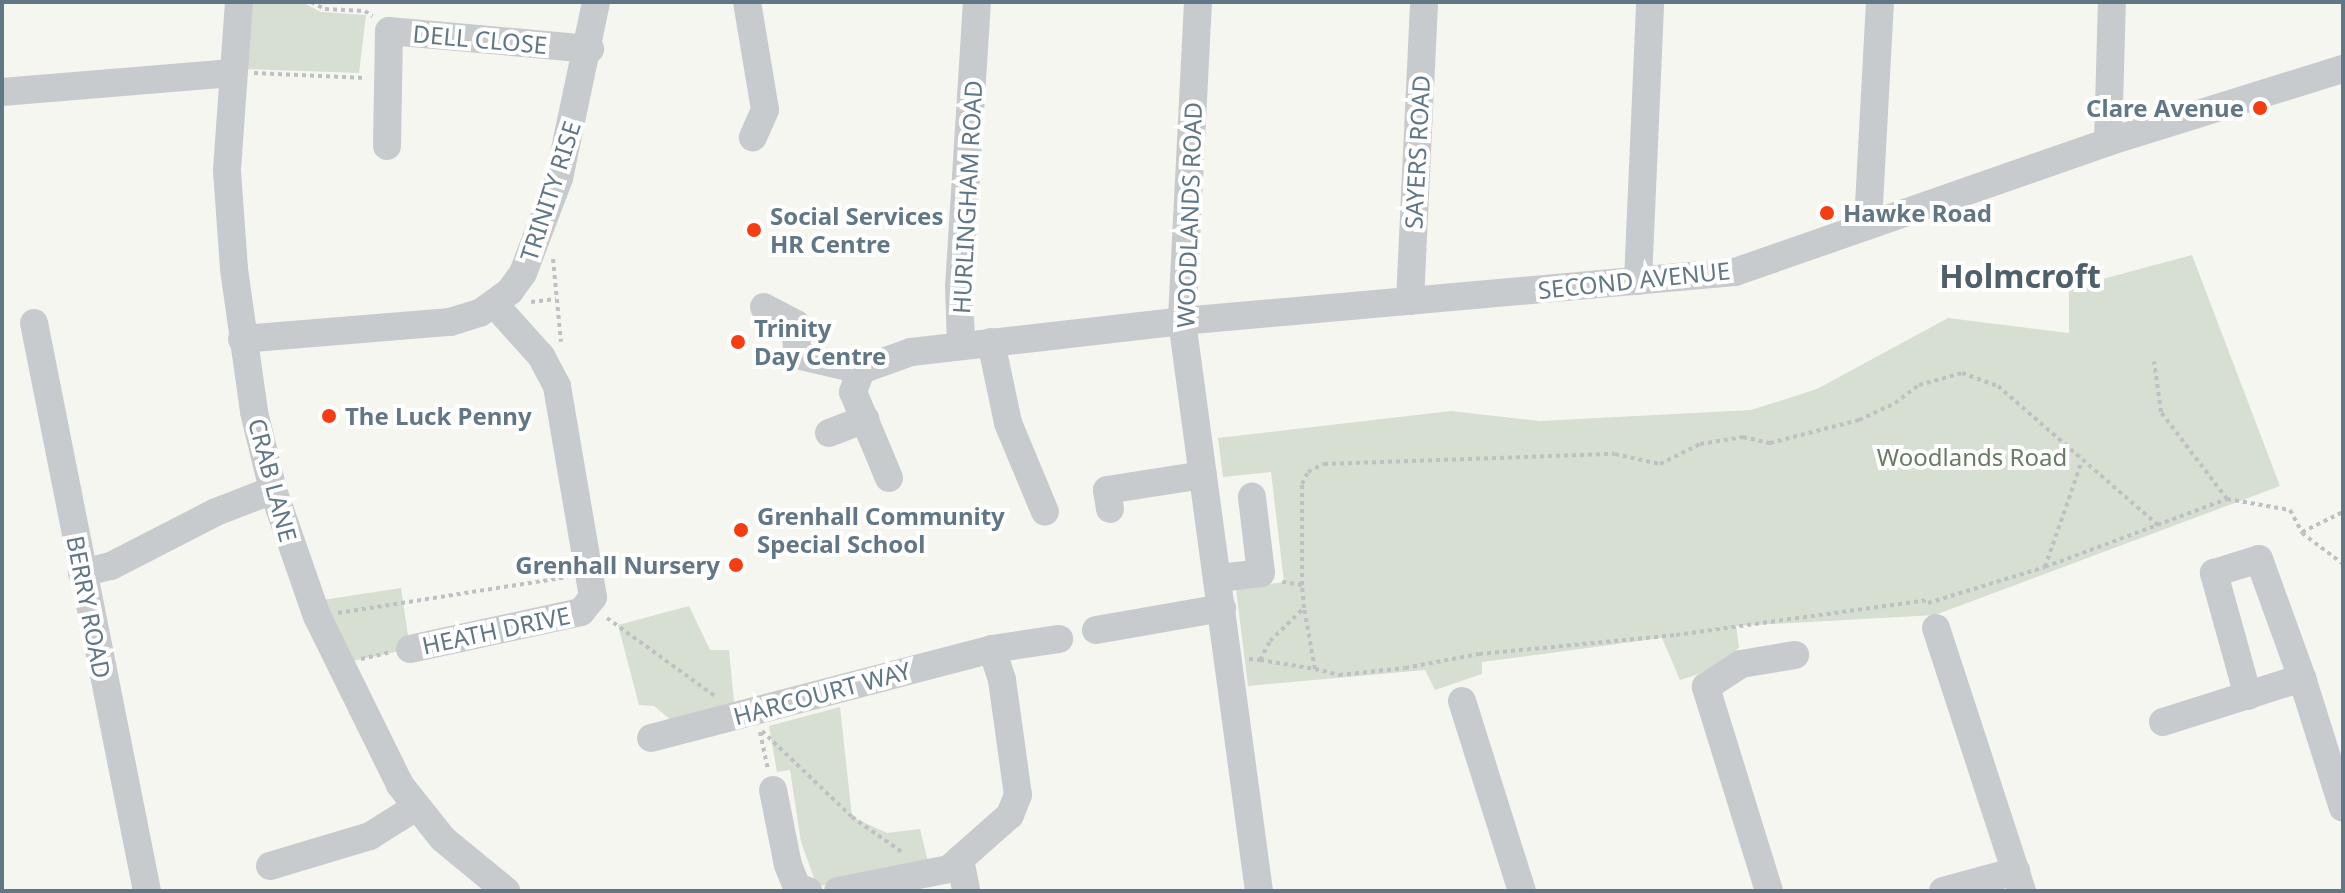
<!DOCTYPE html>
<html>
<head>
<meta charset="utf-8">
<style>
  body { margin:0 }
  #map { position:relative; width:2345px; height:893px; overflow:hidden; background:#f6f6f1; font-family:"Noto Sans",sans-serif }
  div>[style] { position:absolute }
  .green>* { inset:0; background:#d7ded2 }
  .path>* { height:4px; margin-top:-2px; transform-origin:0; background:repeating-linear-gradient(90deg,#bec1c3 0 4px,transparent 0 8px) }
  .minor>* { height:28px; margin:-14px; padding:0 14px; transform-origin:14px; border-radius:14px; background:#c8cbce }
  .dots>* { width:22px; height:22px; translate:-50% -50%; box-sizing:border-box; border:4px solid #fff; border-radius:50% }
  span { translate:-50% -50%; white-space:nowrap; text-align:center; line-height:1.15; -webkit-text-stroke:8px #fff; paint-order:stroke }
  .street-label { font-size:24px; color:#617786 }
  .poi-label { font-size:24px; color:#617786; font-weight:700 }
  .right { translate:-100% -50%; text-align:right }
  .left { translate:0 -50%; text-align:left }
  .park-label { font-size:24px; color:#687c61 }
  .district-label { font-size:32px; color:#50606a; font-weight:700 }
  .frame { position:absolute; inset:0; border:4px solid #617786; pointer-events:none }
</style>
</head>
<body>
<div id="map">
  <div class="green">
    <i style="clip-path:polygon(252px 2px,302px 2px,321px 12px,366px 15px,359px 73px,245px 69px)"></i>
    <i style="clip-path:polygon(2192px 255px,2280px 486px,1935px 615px,1736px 626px,1739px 647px,1723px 666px,1680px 680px,1662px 638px,1482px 662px,1482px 674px,1435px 690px,1425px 670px,1248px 686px,1236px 589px,1284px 582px,1271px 472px,1223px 477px,1218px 438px,1451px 411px,1540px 421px,1751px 410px,1817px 389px,1948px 318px,2069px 333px,2069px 288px)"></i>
    <i style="clip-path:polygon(401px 588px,410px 649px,347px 662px,323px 600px)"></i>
    <i style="clip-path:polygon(689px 606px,710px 650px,729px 650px,735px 712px,678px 726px,654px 706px,639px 705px,618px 625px)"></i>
    <i style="clip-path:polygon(840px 707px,852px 817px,887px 833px,920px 829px,931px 874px,817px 886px,801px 842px,790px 770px,777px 772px,769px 726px)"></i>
  </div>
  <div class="path">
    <i style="left:311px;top:2px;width:16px;rotate:27deg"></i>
    <i style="left:325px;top:9px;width:40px;rotate:2.9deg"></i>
    <i style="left:365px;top:11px;width:9px;rotate:36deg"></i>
    <i style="left:254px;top:73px;width:111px;rotate:2.6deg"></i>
    <i style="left:553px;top:259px;width:83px;rotate:84.5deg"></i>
    <i style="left:531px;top:302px;width:25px;rotate:-7deg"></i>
    <i style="left:2227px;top:499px;width:64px;rotate:9.9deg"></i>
    <i style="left:2290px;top:510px;width:26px;rotate:62deg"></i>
    <i style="left:2302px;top:533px;width:51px;rotate:37.1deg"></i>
    <i style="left:2302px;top:532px;width:46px;rotate:-26deg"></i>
    <i style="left:2045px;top:567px;width:112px;rotate:-70.8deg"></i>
    <i style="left:1302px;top:585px;width:101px;rotate:-90deg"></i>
    <i style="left:1302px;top:484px;width:13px;rotate:-63deg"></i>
    <i style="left:1308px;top:472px;width:18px;rotate:-27deg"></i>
    <i style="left:1324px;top:464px;width:291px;rotate:-2deg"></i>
    <i style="left:1615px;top:454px;width:46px;rotate:12.5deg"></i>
    <i style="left:1660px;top:464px;width:45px;rotate:-26.6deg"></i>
    <i style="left:1700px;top:444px;width:44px;rotate:-9.2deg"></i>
    <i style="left:1743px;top:437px;width:28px;rotate:13deg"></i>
    <i style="left:1770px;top:443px;width:92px;rotate:-14.5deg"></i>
    <i style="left:1859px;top:420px;width:40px;rotate:-25deg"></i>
    <i style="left:1895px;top:403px;width:30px;rotate:-37deg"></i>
    <i style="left:1919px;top:385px;width:45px;rotate:-15.6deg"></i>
    <i style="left:1962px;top:373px;width:38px;rotate:20deg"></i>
    <i style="left:1998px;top:386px;width:212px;rotate:41deg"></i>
    <i style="left:1928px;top:603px;width:122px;rotate:-17.1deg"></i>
    <i style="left:2045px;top:567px;width:194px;rotate:-20.5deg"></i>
    <i style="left:2227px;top:499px;width:109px;rotate:-127.2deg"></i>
    <i style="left:2161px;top:412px;width:51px;rotate:-97.8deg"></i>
    <i style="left:338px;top:613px;width:232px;rotate:-8.9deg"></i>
    <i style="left:607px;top:618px;width:135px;rotate:35.9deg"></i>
    <i style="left:361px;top:659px;width:28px;rotate:-13deg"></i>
    <i style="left:1249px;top:659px;width:11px;rotate:5deg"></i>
    <i style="left:1260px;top:660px;width:21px;rotate:-62deg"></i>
    <i style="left:1270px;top:641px;width:47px;rotate:-44.1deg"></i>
    <i style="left:1304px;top:608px;width:23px;rotate:-95deg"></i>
    <i style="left:1302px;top:585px;width:20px;rotate:-171deg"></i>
    <i style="left:1260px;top:660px;width:56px;rotate:9.3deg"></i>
    <i style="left:1315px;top:669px;width:62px;rotate:-100.2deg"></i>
    <i style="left:1315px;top:669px;width:25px;rotate:14deg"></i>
    <i style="left:1339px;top:675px;width:66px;rotate:-6.1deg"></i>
    <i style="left:1405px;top:668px;width:75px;rotate:-10.7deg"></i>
    <i style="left:1479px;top:654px;width:198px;rotate:-5.5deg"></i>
    <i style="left:1676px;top:635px;width:253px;rotate:-7.9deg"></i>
    <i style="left:762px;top:731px;width:124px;rotate:43.7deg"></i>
    <i style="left:852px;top:817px;width:62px;rotate:35.2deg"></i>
    <i style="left:760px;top:732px;width:39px;rotate:78deg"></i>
  </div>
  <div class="minor">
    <i style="left:239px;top:2px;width:169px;rotate:94.1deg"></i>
    <i style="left:227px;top:171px;width:98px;rotate:85.9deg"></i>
    <i style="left:234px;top:269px;width:144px;rotate:82deg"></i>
    <i style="left:254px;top:412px;width:80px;rotate:76.3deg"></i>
    <i style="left:273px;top:490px;width:133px;rotate:70.8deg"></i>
    <i style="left:317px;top:616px;width:188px;rotate:63.8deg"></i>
    <i style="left:400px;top:785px;width:69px;rotate:51.5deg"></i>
    <i style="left:443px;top:839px;width:82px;rotate:39.5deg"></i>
    <i style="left:747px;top:2px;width:109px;rotate:80.5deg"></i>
    <i style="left:765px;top:110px;width:30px;rotate:114deg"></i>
    <i style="left:1198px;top:2px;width:319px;rotate:92.9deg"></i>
    <i style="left:1182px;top:321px;width:575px;rotate:82.31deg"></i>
    <i style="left:2px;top:92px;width:231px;rotate:-4.7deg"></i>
    <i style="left:2108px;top:142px;width:140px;rotate:-88.4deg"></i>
    <i style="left:387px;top:146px;width:115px;rotate:-89deg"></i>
    <i style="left:389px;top:31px;width:202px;rotate:5.1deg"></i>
    <i style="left:1868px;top:223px;width:221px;rotate:-86.9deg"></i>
    <i style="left:1638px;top:281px;width:279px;rotate:-87.5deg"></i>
    <i style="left:1410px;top:301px;width:299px;rotate:-87.3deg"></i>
    <i style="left:764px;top:307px;width:36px;rotate:28deg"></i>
    <i style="left:796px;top:324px;width:31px;rotate:88deg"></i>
    <i style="left:797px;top:355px;width:66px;rotate:13.2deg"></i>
    <i style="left:34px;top:323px;width:579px;rotate:78.75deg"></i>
    <i style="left:242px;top:339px;width:209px;rotate:-4.7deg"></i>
    <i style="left:450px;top:322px;width:31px;rotate:-17deg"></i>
    <i style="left:480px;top:313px;width:37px;rotate:-36deg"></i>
    <i style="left:510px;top:291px;width:22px;rotate:-54deg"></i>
    <i style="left:523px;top:273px;width:102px;rotate:-69.2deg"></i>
    <i style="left:559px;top:178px;width:180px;rotate:-78.1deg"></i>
    <i style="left:991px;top:342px;width:83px;rotate:78.1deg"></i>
    <i style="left:1008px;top:423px;width:96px;rotate:67.4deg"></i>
    <i style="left:961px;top:344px;width:57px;rotate:-92deg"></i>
    <i style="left:959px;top:287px;width:286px;rotate:-86.4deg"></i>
    <i style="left:829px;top:433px;width:39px;rotate:-21deg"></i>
    <i style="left:889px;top:478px;width:93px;rotate:-112.7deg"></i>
    <i style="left:853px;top:392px;width:23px;rotate:-70deg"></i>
    <i style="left:861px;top:370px;width:53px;rotate:-19.8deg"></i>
    <i style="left:911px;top:352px;width:273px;rotate:-6.5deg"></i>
    <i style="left:1182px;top:321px;width:555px;rotate:-5.06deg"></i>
    <i style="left:1735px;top:272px;width:395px;rotate:-19.2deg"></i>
    <i style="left:2108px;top:142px;width:246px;rotate:-17.3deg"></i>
    <i style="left:1110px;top:509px;width:19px;rotate:-99deg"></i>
    <i style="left:1107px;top:490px;width:97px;rotate:-8.9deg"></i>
    <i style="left:82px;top:573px;width:30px;rotate:-14deg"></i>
    <i style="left:111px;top:566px;width:118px;rotate:-27.2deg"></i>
    <i style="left:216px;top:512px;width:61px;rotate:-21.1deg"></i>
    <i style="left:1219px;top:578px;width:42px;rotate:-6.8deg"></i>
    <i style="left:1261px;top:573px;width:77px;rotate:-96.8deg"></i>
    <i style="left:1936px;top:628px;width:277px;rotate:71.9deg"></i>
    <i style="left:1096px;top:630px;width:128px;rotate:-9.9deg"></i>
    <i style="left:410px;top:649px;width:175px;rotate:-12.2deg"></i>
    <i style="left:581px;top:612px;width:19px;rotate:-51deg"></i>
    <i style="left:593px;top:597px;width:214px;rotate:-99.7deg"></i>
    <i style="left:557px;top:386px;width:34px;rotate:-118deg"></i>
    <i style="left:541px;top:356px;width:69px;rotate:-132deg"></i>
    <i style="left:992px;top:649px;width:68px;rotate:-8.5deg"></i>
    <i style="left:2248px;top:696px;width:128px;rotate:-105.5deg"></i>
    <i style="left:2214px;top:573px;width:47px;rotate:-17.3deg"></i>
    <i style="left:2259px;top:559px;width:127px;rotate:70.1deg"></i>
    <i style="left:1462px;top:701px;width:199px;rotate:72.5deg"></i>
    <i style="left:2163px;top:722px;width:146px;rotate:-17.6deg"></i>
    <i style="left:2302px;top:678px;width:136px;rotate:72.5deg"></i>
    <i style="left:651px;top:738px;width:352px;rotate:-14.6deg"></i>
    <i style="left:992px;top:649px;width:33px;rotate:72deg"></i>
    <i style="left:1002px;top:680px;width:116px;rotate:82.1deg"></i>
    <i style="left:1018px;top:795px;width:22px;rotate:112deg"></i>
    <i style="left:1010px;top:815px;width:81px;rotate:138.5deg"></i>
    <i style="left:949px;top:869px;width:113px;rotate:168.8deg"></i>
    <i style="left:773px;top:790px;width:76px;rotate:78.7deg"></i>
    <i style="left:788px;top:865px;width:24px;rotate:68deg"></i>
    <i style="left:797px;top:887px;width:12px;rotate:20deg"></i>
    <i style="left:960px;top:859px;width:33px;rotate:79deg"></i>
    <i style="left:270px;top:866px;width:104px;rotate:-16.7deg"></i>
    <i style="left:370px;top:836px;width:54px;rotate:-32.2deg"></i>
    <i style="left:1769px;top:891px;width:214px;rotate:-107.2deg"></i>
    <i style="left:1706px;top:687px;width:42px;rotate:-33.3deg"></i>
    <i style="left:1741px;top:664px;width:55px;rotate:-9.5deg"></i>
    <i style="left:1943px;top:891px;width:76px;rotate:-15.3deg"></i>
  </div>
  <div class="dots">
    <i style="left:2260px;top:108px;background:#f53d12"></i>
    <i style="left:1827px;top:213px;background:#f53d12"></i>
    <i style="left:754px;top:230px;background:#f53d12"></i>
    <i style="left:738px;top:342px;background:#f53d12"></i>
    <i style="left:329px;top:416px;background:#f53d12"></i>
    <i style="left:741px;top:530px;background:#f53d12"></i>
    <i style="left:736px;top:565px;background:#f53d12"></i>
  </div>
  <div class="street-label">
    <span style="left:480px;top:39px;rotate:5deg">DELL CLOSE</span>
    <span style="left:1417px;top:152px;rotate:-87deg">SAYERS ROAD</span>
    <span style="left:550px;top:191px;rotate:-72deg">TRINITY RISE</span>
    <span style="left:967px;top:197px;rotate:-87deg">HURLINGHAM ROAD</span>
    <span style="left:1189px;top:215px;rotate:-88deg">WOODLANDS ROAD</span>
    <span style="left:1634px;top:280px;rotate:-6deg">SECOND AVENUE</span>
    <span style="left:273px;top:480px;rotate:75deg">CRAB LANE</span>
    <span style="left:89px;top:607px;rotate:79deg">BERRY ROAD</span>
    <span style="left:496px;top:630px;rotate:-12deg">HEATH DRIVE</span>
    <span style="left:822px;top:693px;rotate:-15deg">HARCOURT WAY</span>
  </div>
  <div class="poi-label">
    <span class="right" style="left:2244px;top:108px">Clare Avenue</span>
    <span class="left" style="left:1843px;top:213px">Hawke Road</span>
    <span class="left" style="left:770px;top:230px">Social Services<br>HR Centre</span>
    <span class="left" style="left:754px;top:342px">Trinity<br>Day Centre</span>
    <span class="left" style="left:345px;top:416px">The Luck Penny</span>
    <span class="left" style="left:757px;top:530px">Grenhall Community<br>Special School</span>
    <span class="right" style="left:720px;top:565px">Grenhall Nursery</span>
  </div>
  <div class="park-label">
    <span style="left:1972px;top:457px">Woodlands Road</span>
  </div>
  <div class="district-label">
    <span style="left:2020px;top:276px">Holmcroft</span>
  </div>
  <div class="frame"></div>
</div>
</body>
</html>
